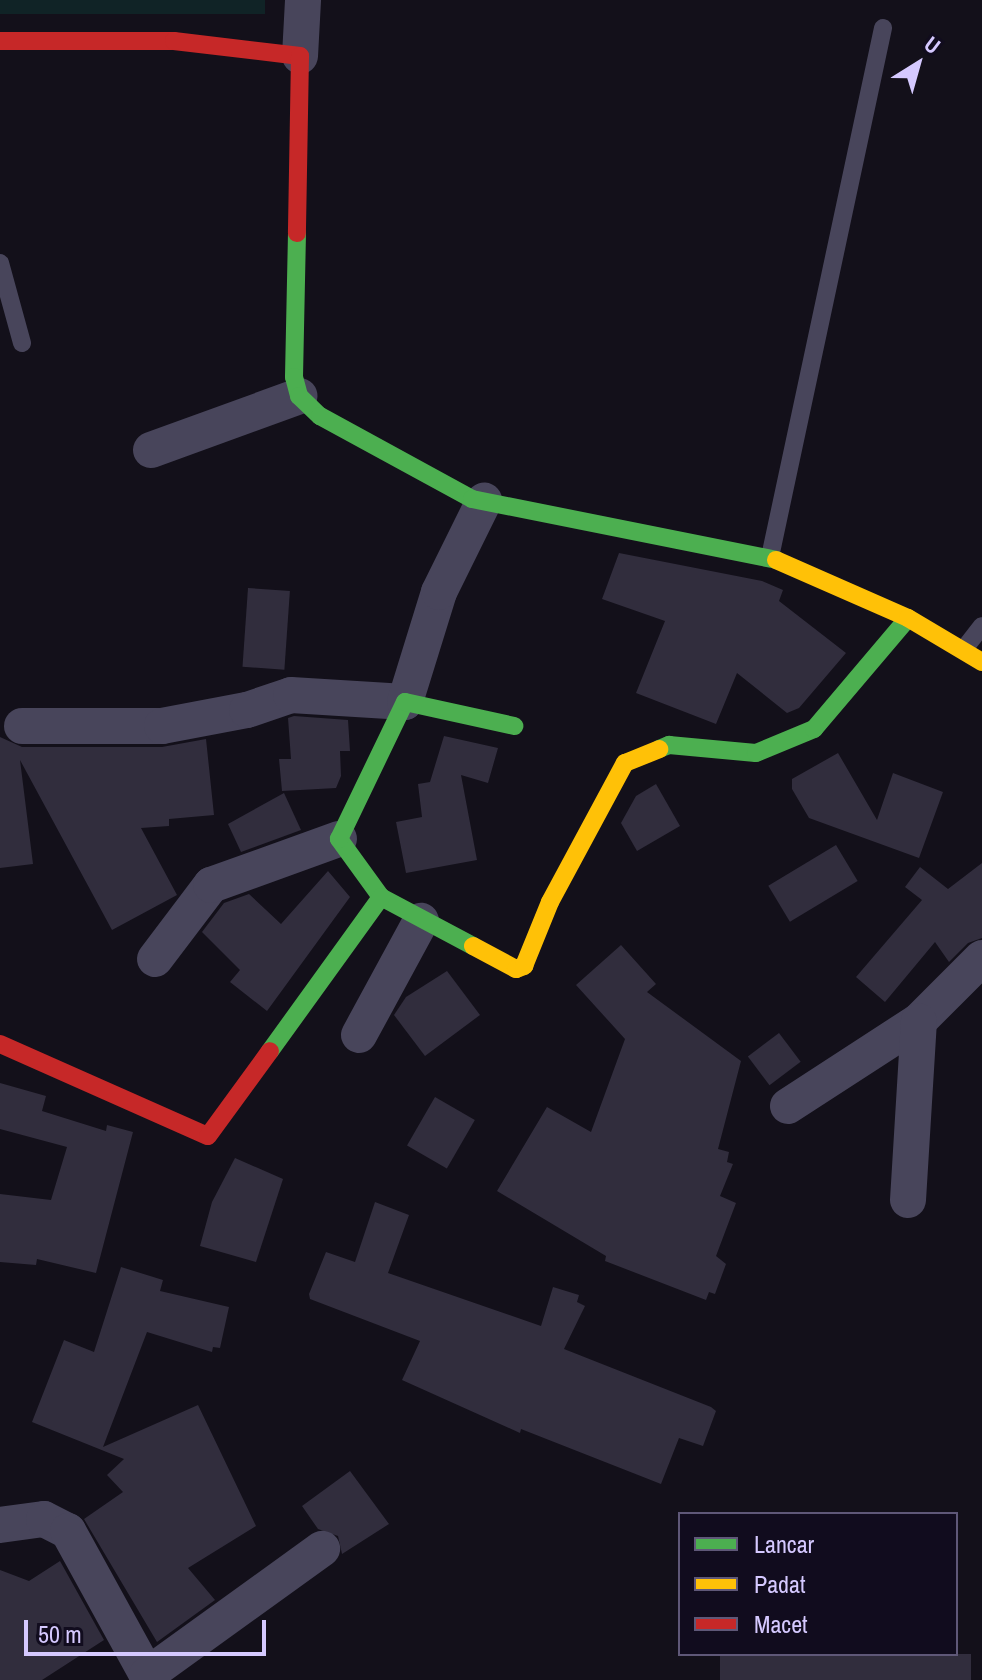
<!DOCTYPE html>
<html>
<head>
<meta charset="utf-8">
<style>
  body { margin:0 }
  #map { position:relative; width:982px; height:1680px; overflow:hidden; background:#13101a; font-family:"Archivo Narrow",sans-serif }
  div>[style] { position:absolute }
  .green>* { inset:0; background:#102326; transform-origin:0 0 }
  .building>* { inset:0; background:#312d3d; transform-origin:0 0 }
  .lane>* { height:18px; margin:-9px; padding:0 9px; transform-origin:9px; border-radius:9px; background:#48455b }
  .street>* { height:36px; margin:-18px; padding:0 18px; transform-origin:18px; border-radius:18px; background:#48455b }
  .fast>* { height:18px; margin:-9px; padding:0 9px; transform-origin:9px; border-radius:9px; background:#4caf50 }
  .slow>* { height:18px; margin:-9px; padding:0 9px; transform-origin:9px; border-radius:9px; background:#ffc107 }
  .jam>* { height:18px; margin:-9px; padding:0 9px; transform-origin:9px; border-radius:9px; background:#c62828 }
  span { translate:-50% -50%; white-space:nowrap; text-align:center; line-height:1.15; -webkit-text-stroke:6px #110c1e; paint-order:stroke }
  .legend { position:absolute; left:678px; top:1512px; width:280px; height:144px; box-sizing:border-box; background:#110c1e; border:2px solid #5f5878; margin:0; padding:10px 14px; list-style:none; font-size:24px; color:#d5c9ff }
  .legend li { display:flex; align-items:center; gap:16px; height:40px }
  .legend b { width:40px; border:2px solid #5f5878 }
  .north { position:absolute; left:878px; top:24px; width:80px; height:80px; -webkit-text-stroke:6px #110c1e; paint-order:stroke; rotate:37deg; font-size:22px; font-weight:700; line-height:32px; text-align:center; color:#d5c9ff }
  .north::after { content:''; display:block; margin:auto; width:28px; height:36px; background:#d5c9ff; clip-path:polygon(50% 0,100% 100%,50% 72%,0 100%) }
  .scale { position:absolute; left:24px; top:1620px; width:242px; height:36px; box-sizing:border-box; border:4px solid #d5c9ff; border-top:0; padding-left:10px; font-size:24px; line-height:28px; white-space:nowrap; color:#d5c9ff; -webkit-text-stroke:6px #110c1e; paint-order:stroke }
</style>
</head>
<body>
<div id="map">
  <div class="green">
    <i style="left:0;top:0;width:265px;height:14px"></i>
  </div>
  <div class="building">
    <i style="clip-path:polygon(619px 553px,762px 581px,783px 590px,779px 601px,846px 653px,799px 708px,787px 713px,737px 673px,716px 724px,636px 693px,665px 621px,602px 599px)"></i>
    <i style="left:248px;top:588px;width:42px;height:79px;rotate:4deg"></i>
    <i style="clip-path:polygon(294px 716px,348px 720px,350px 751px,340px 751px,341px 776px,336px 788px,282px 791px,279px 759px,291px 759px,288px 718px)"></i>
    <i style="clip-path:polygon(444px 736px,498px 748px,488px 783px,461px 775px,477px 860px,406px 873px,396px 822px,422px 817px,418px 784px,430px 782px)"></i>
    <i style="clip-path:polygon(0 737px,22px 747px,162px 747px,206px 739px,214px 815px,169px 819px,169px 826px,141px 828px,177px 895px,112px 930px,20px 760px,33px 864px,0 868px)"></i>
    <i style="clip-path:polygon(838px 753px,877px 820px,893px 773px,943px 792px,919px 858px,809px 818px,792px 789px,792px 779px)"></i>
    <i style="clip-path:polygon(656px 784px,680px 826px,637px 851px,621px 823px,636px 796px)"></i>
    <i style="clip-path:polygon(284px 793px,301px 830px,241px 852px,228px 824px)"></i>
    <i style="left:836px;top:845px;width:42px;height:79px;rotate:59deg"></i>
    <i style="clip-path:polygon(982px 863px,982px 938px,968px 943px,949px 962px,935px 942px,885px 1002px,856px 977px,922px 900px,905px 887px,920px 867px,948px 889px)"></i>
    <i style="clip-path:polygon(328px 871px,350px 897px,267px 1011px,230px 982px,240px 970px,202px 932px,224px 903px,249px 894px,281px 924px)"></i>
    <i style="clip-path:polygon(621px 945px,656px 984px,647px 992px,741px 1061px,718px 1149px,729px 1152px,727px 1162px,733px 1164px,720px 1196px,736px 1203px,716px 1256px,726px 1264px,715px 1294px,709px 1292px,706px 1300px,605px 1261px,606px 1256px,497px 1191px,547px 1107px,591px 1132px,625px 1039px,576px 985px)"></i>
    <i style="clip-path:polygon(447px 971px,480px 1015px,425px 1056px,394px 1015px,406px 997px)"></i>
    <i style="left:779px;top:1033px;width:36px;height:39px;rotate:53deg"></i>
    <i style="clip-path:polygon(0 1083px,46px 1096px,42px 1111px,106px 1131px,107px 1125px,133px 1132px,96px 1273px,37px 1259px,36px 1265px,0 1262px,0 1194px,51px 1200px,67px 1147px,0 1129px)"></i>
    <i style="left:435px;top:1097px;width:46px;height:56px;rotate:30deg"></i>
    <i style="clip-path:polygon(235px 1158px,283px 1179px,256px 1262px,200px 1246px,212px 1202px)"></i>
    <i style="clip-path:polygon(375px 1202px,409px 1215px,388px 1273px,541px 1326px,553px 1287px,579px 1295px,577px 1302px,585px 1306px,564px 1349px,711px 1407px,716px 1411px,703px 1446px,679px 1438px,661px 1484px,521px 1429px,520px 1433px,402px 1380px,420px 1341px,310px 1299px,309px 1294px,326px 1252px,355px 1262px)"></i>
    <i style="clip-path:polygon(121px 1267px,163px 1280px,160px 1291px,229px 1307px,220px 1348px,213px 1347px,212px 1352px,147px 1332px,103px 1447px,198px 1405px,256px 1526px,188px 1568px,215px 1600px,157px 1642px,84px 1519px,123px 1492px,107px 1475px,124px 1459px,32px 1422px,64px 1340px,94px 1352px)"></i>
    <i style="clip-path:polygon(350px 1471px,389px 1524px,342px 1554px,338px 1536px,318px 1529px,302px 1506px)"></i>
    <i style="clip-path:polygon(60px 1561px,104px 1640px,42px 1680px,0 1680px,0 1570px,29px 1581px)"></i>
    <i style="left:720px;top:1654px;width:251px;height:27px"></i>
  </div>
  <div class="lane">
    <i style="left:0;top:263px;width:83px;rotate:74.6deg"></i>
    <i style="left:770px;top:557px;width:541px;rotate:-77.94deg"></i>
    <i style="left:964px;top:649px;width:29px;rotate:-52deg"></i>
  </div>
  <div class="street">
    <i style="left:300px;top:56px;width:56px;rotate:-86.9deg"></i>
    <i style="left:151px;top:450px;width:158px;rotate:-20deg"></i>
    <i style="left:22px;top:726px;width:140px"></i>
    <i style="left:162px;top:726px;width:86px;rotate:-10.7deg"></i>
    <i style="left:247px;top:710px;width:46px;rotate:-18.8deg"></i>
    <i style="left:291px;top:695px;width:114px;rotate:3.5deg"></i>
    <i style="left:405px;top:702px;width:115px;rotate:-72.8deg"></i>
    <i style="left:439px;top:592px;width:102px;rotate:-63.7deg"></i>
    <i style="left:155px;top:959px;width:93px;rotate:-52.9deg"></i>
    <i style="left:211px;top:885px;width:136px;rotate:-19.8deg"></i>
    <i style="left:359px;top:1035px;width:130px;rotate:-61.5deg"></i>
    <i style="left:788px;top:1106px;width:156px;rotate:-33deg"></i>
    <i style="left:919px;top:1021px;width:89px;rotate:-45deg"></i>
    <i style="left:908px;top:1200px;width:179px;rotate:-86.5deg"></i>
    <i style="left:0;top:1525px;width:44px;rotate:-7.8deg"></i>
    <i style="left:44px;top:1519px;width:27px;rotate:27deg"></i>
    <i style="left:68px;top:1531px;width:170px;rotate:61.2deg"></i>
    <i style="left:147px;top:1675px;width:216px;rotate:-35.8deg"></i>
  </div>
  <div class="fast">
    <i style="left:297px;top:233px;width:144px;rotate:91.2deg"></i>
    <i style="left:294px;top:377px;width:20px;rotate:75deg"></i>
    <i style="left:299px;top:396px;width:29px;rotate:44deg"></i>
    <i style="left:320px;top:416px;width:173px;rotate:28.6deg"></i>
    <i style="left:472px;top:499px;width:310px;rotate:11.3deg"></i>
    <i style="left:659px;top:749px;width:11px;rotate:-22deg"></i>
    <i style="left:669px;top:745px;width:87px;rotate:5.3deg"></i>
    <i style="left:756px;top:753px;width:63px;rotate:-22.5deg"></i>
    <i style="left:814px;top:729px;width:145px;rotate:-49.7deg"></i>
    <i style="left:473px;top:946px;width:104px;rotate:-152deg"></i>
    <i style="left:381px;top:897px;width:72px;rotate:-125.9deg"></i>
    <i style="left:339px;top:839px;width:152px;rotate:-64.3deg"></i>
    <i style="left:405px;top:702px;width:112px;rotate:12.4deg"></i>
    <i style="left:270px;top:1051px;width:190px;rotate:-54.2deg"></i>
  </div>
  <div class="slow">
    <i style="left:776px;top:560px;width:144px;rotate:23.7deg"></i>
    <i style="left:908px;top:618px;width:86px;rotate:30.7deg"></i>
    <i style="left:473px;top:946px;width:49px;rotate:28.1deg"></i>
    <i style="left:516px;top:969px;width:9px;rotate:-21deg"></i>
    <i style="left:524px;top:966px;width:69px;rotate:-67.9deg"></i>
    <i style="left:550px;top:902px;width:158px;rotate:-61.7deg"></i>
    <i style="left:625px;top:763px;width:37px;rotate:-22deg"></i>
  </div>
  <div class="jam">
    <i style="left:0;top:41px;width:174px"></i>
    <i style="left:174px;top:41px;width:127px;rotate:6.8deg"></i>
    <i style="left:300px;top:56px;width:177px;rotate:91deg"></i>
    <i style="left:0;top:1044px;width:227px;rotate:23.9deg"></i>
    <i style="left:208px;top:1136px;width:105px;rotate:-53.9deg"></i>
  </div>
  <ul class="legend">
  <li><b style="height:10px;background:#4caf50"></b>Lancar</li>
  <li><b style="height:10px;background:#ffc107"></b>Padat</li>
  <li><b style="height:10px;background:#c62828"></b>Macet</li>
  </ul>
  <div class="north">U</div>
  <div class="scale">50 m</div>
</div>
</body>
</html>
